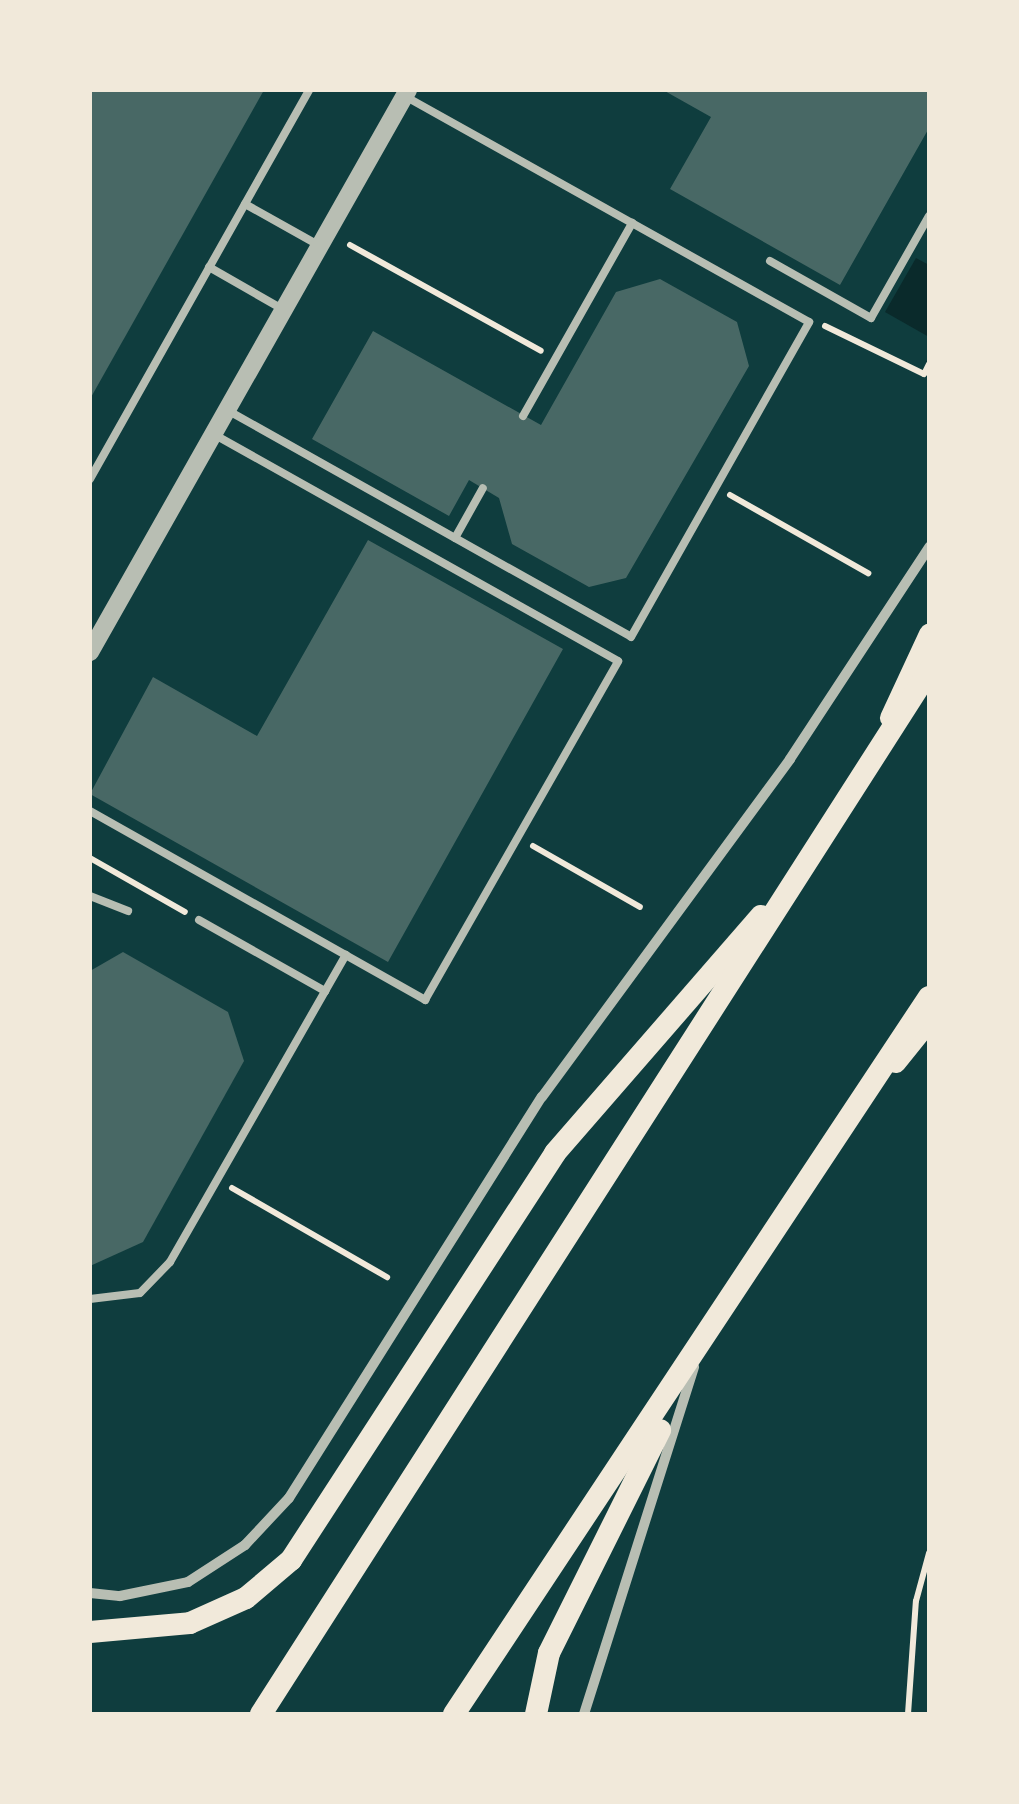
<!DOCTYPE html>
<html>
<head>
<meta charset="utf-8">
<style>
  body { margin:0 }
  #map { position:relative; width:1019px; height:1804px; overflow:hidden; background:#0f3d3e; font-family:Ubuntu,sans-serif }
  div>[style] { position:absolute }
  .water>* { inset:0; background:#0a2a2b }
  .building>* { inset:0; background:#486865 }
  .path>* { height:6px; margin:-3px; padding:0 3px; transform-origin:3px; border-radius:3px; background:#f1e9da }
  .service>* { height:8px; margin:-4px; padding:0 4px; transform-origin:4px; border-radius:4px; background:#b8beb3 }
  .minor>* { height:10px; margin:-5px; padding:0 5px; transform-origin:5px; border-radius:5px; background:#b8beb3 }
  .tertiary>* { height:18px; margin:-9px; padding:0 9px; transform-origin:9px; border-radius:9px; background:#b8beb3 }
  .secondary>* { height:20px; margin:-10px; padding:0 10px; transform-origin:10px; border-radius:10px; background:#f1e9da }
  .primary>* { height:22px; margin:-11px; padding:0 11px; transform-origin:11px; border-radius:11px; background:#f1e9da }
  span { translate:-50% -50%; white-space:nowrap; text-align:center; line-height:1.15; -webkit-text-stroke:10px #f1e9da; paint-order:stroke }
  .frame { position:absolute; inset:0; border:92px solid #f1e9da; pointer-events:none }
</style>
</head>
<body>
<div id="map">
  <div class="water">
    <i style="clip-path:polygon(916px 258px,929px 265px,929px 337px,885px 312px)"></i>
  </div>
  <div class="building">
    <i style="clip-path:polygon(90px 90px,264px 90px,90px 399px)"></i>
    <i style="clip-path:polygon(663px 90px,929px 90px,929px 128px,840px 285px,670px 189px,711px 117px)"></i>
    <i style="clip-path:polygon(660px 279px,737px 322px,749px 366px,626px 578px,589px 587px,512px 544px,499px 498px,469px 480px,449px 516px,312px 439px,373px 331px,541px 425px,616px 292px)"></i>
    <i style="clip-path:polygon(368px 540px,563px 649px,388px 962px,90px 794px,153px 677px,257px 736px)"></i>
    <i style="clip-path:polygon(123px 952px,228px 1012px,244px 1061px,143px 1242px,90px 1266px,90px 971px)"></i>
  </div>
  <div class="path">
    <i style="left:350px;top:245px;width:218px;rotate:29deg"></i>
    <i style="left:825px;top:326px;width:110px;rotate:25.9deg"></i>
    <i style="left:924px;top:374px;width:11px;rotate:-63deg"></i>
    <i style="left:730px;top:495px;width:159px;rotate:29.5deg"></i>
    <i style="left:533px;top:846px;width:123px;rotate:29.7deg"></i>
    <i style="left:90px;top:858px;width:109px;rotate:29.6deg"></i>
    <i style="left:232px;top:1188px;width:179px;rotate:29.9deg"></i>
    <i style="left:908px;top:1714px;width:113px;rotate:-86deg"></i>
    <i style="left:916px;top:1601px;width:50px;rotate:-74.8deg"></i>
  </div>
  <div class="service">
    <i style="left:245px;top:204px;width:86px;rotate:29.2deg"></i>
    <i style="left:770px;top:261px;width:116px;rotate:29.4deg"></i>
    <i style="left:871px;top:318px;width:117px;rotate:-60.4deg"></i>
    <i style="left:209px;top:267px;width:86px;rotate:29.8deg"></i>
    <i style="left:227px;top:410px;width:463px;rotate:29.3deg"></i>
    <i style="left:631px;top:637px;width:362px;rotate:-60.5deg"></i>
    <i style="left:809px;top:322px;width:463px;rotate:-150.8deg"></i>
    <i style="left:523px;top:416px;width:222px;rotate:-60.5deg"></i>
    <i style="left:90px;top:479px;width:446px;rotate:-60.6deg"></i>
    <i style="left:455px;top:538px;width:57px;rotate:-60.8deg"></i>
    <i style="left:90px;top:811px;width:385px;rotate:29.4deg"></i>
    <i style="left:425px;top:1000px;width:390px;rotate:-60.3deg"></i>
    <i style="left:618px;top:661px;width:461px;rotate:-150.7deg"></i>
    <i style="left:90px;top:896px;width:41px;rotate:21.5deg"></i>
    <i style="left:199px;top:920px;width:145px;rotate:29.4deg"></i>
    <i style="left:90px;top:1299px;width:50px;rotate:-6.8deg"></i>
    <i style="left:140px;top:1293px;width:43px;rotate:-45.9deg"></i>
    <i style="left:170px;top:1262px;width:354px;rotate:-60.2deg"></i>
  </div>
  <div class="minor">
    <i style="left:90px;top:1593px;width:30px;rotate:6deg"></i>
    <i style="left:120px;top:1596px;width:69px;rotate:-11.6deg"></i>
    <i style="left:188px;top:1582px;width:68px;rotate:-33deg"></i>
    <i style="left:245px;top:1545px;width:64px;rotate:-46.9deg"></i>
    <i style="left:289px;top:1498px;width:474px;rotate:-57.8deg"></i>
    <i style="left:542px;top:1097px;width:419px;rotate:-53.7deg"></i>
    <i style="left:790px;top:759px;width:254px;rotate:-56.7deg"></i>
    <i style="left:584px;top:1714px;width:364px;rotate:-72.4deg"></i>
  </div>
  <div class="tertiary">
    <i style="left:90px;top:652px;width:646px;rotate:-60.5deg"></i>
  </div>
  <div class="secondary">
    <i style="left:890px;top:718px;width:93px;rotate:-65.1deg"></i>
    <i style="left:896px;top:1063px;width:53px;rotate:-51.2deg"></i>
  </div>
  <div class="primary">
    <i style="left:90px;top:1632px;width:100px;rotate:-5.1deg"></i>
    <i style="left:190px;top:1623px;width:61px;rotate:-24.1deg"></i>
    <i style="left:246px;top:1598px;width:59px;rotate:-40.2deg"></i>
    <i style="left:291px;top:1560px;width:485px;rotate:-57deg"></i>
    <i style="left:555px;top:1153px;width:314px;rotate:-49deg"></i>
    <i style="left:261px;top:1714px;width:1239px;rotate:-57.36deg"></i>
    <i style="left:454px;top:1714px;width:860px;rotate:-56.48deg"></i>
    <i style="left:536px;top:1714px;width:62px;rotate:-78deg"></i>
    <i style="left:549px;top:1653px;width:249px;rotate:-63.5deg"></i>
  </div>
  <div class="frame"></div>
</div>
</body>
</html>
